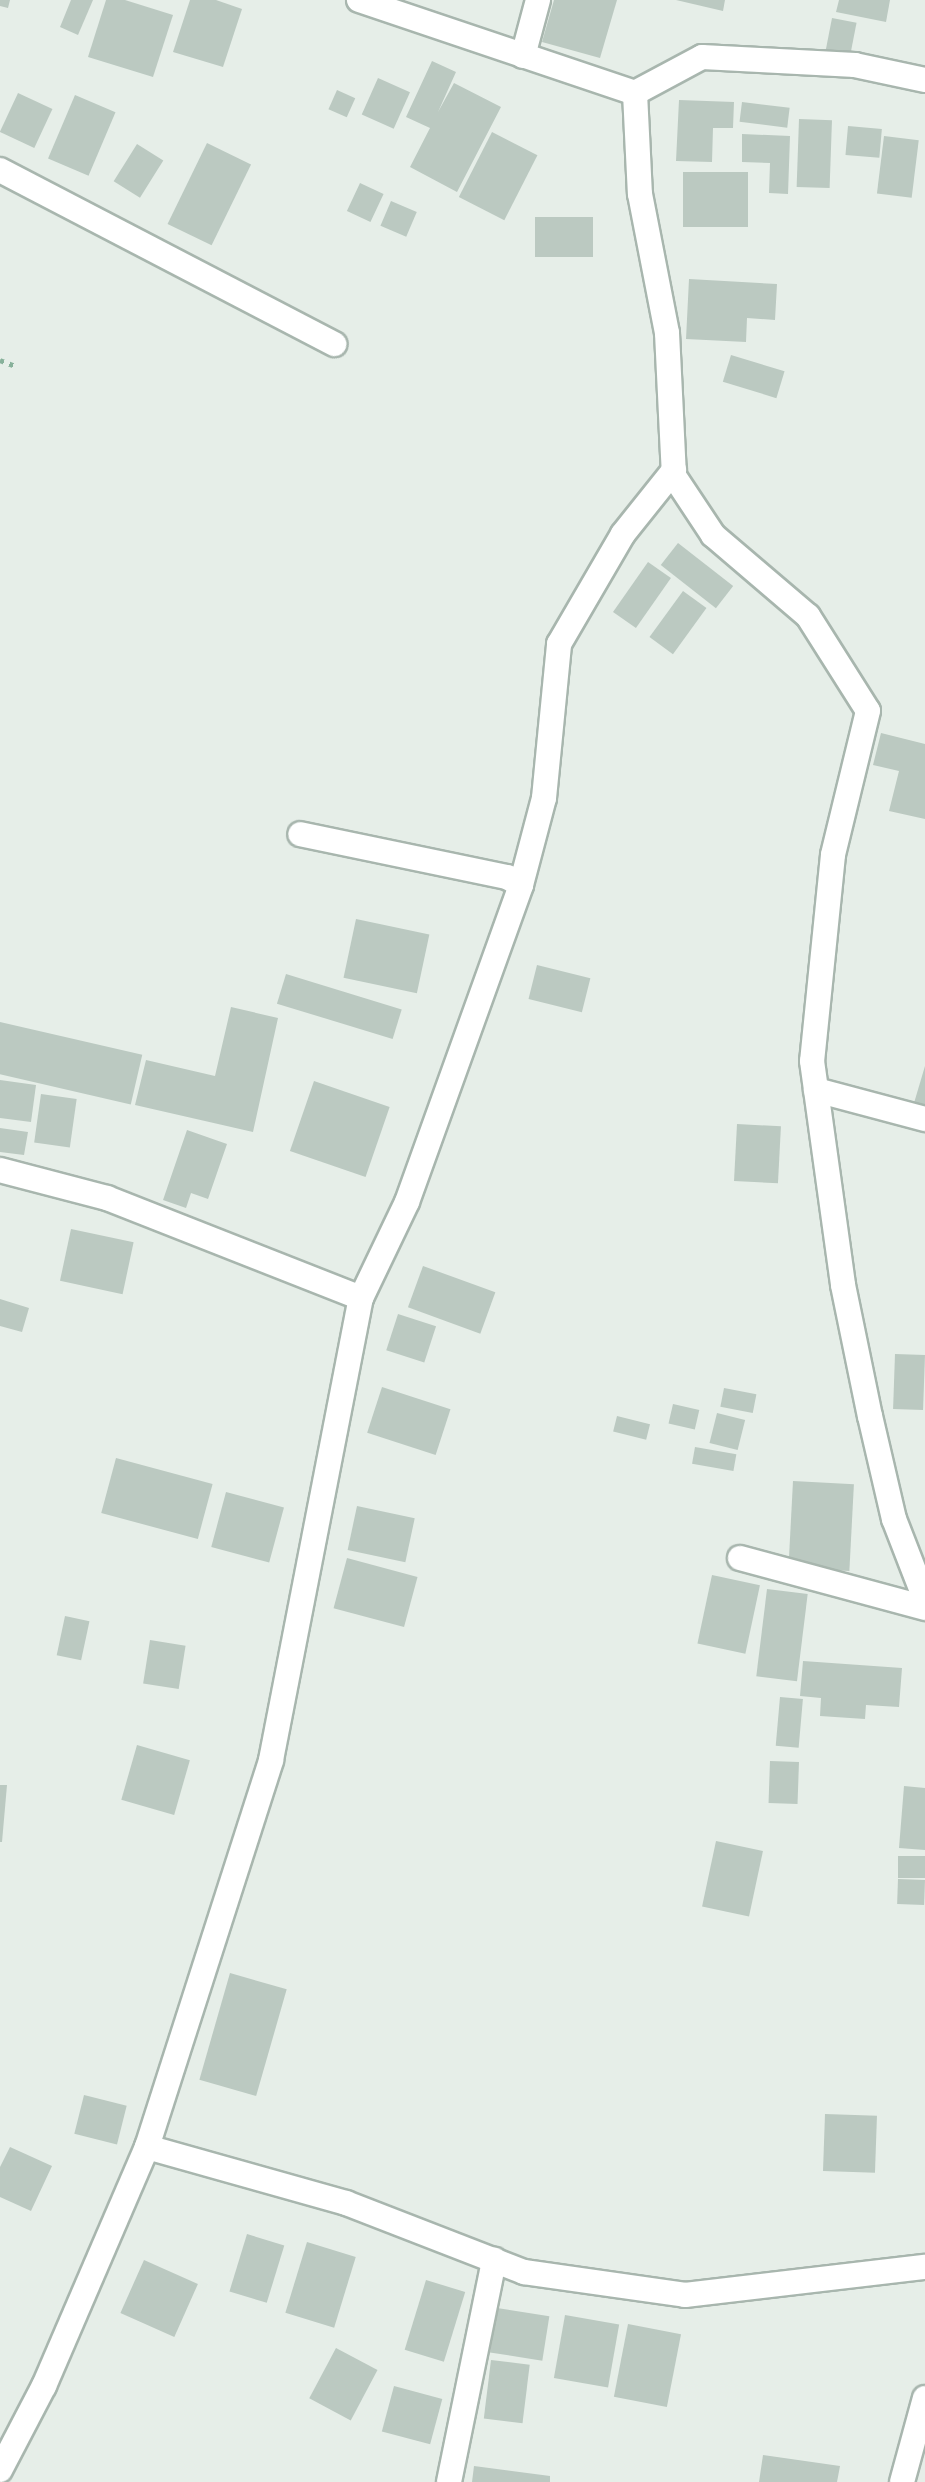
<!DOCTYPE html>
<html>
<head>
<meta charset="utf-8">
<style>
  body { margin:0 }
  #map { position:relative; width:925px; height:2482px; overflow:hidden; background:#e6eee8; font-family:"PT Sans",sans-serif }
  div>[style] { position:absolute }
  .building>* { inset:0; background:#bbc9c1; transform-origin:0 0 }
  .path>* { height:5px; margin-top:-2.5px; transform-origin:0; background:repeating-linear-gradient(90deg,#87b19a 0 4px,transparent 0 10px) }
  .roads { filter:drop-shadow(2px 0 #a8b6ae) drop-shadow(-2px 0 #a8b6ae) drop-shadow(0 2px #a8b6ae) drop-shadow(0 -2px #a8b6ae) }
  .minor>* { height:24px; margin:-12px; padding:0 12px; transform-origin:12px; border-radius:12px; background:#fff }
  span { translate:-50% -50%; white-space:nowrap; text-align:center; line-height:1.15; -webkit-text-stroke:6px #f7fbf8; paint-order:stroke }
</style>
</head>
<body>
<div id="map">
  <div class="building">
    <i style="clip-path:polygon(0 0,10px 0,8px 8px,0 6px)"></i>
    <i style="clip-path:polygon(71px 0,93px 0,78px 35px,60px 27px)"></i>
    <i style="clip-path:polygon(106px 0,125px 0,173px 15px,153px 77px,88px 57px)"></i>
    <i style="clip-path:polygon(190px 0,216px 0,242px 9px,223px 67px,173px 52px)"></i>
    <i style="clip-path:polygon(554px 0,617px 0,600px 58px,542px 42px)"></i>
    <i style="clip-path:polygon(676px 0,725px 0,723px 11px)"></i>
    <i style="clip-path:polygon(839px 0,890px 0,886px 22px,836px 12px)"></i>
    <i style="left:832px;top:18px;width:25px;height:37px;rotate:11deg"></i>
    <i style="clip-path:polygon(432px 61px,456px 72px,438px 112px,454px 83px,501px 107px,457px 192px,410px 167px,430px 128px,406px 117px)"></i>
    <i style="left:378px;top:78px;width:35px;height:40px;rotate:24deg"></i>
    <i style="left:337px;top:90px;width:20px;height:21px;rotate:24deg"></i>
    <i style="left:18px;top:93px;width:38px;height:43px;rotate:25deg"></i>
    <i style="left:75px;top:95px;width:44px;height:69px;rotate:23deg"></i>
    <i style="clip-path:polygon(679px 100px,734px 102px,733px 128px,713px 128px,712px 162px,676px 161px)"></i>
    <i style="left:742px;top:102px;width:48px;height:20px;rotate:7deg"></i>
    <i style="left:799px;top:119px;width:33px;height:68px;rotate:2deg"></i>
    <i style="left:848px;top:126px;width:34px;height:29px;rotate:5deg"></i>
    <i style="left:492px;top:132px;width:51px;height:73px;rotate:27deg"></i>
    <i style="clip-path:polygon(742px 134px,790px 136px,788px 194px,769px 193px,770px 163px,742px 162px)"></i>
    <i style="left:884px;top:136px;width:35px;height:58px;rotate:7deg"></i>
    <i style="left:207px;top:143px;width:49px;height:90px;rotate:26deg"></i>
    <i style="left:137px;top:144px;width:31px;height:44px;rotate:32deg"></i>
    <i style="left:683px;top:172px;width:65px;height:55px"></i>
    <i style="left:360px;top:183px;width:26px;height:31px;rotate:25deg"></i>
    <i style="left:391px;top:201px;width:28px;height:27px;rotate:23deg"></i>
    <i style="left:535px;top:217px;width:58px;height:40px"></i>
    <i style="clip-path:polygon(689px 279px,777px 284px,775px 320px,747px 318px,746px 342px,686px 339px)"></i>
    <i style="left:731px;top:355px;width:56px;height:28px;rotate:17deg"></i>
    <i style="left:678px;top:543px;width:70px;height:28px;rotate:38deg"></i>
    <i style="left:648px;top:562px;width:28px;height:61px;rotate:35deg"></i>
    <i style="left:683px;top:591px;width:29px;height:57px;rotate:36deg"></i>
    <i style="clip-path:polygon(881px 733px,925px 744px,925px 819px,889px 811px,899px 771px,873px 765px)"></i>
    <i style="left:356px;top:919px;width:75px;height:60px;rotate:12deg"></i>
    <i style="left:537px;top:965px;width:55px;height:35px;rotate:14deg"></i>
    <i style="left:286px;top:974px;width:121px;height:31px;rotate:17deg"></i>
    <i style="clip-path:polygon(231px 1007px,278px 1018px,253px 1132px,135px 1105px,146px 1060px,215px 1076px)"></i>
    <i style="left:0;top:1022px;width:146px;height:51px;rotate:13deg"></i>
    <i style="clip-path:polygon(925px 1066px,925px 1106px,914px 1103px)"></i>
    <i style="clip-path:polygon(0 1080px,36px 1085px,31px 1122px,0 1118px)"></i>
    <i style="left:314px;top:1081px;width:80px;height:74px;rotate:19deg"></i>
    <i style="left:41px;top:1094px;width:36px;height:49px;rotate:8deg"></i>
    <i style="left:737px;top:1124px;width:44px;height:57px;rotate:3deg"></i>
    <i style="clip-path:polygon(0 1128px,28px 1132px,24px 1155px,0 1152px)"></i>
    <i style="clip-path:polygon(187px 1130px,227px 1144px,208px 1199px,191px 1193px,186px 1208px,163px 1200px)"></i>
    <i style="left:71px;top:1229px;width:64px;height:53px;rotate:12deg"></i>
    <i style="left:423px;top:1266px;width:77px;height:44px;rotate:20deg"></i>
    <i style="clip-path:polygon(0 1299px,29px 1308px,22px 1332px,0 1326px)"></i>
    <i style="left:398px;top:1314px;width:40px;height:38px;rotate:18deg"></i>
    <i style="left:895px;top:1354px;width:30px;height:55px;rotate:2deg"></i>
    <i style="left:382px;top:1387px;width:72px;height:48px;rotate:18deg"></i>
    <i style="left:724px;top:1388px;width:33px;height:19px;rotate:11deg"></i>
    <i style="left:673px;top:1404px;width:27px;height:20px;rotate:13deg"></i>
    <i style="left:717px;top:1413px;width:29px;height:31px;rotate:14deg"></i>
    <i style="left:617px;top:1416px;width:34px;height:16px;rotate:14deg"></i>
    <i style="left:695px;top:1447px;width:42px;height:17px;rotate:10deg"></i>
    <i style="left:116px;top:1458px;width:100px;height:57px;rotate:15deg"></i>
    <i style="left:793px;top:1481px;width:61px;height:87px;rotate:3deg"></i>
    <i style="left:226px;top:1492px;width:60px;height:57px;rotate:15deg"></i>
    <i style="left:357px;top:1506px;width:59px;height:45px;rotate:12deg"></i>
    <i style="left:347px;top:1558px;width:73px;height:52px;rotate:15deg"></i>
    <i style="left:712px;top:1575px;width:49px;height:70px;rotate:12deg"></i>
    <i style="left:767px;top:1589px;width:41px;height:88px;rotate:7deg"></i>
    <i style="left:65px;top:1616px;width:25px;height:40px;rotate:12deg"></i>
    <i style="left:150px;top:1640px;width:36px;height:44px;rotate:9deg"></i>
    <i style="clip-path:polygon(803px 1661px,902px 1668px,899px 1707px,866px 1705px,865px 1719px,820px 1716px,821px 1698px,800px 1696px)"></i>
    <i style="left:780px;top:1697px;width:23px;height:49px;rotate:5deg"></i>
    <i style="left:137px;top:1745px;width:55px;height:57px;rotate:16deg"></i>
    <i style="left:770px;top:1761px;width:29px;height:42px;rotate:2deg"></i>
    <i style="clip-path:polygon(0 1785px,7px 1785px,2px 1842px,0 1842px)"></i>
    <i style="clip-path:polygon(904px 1786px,925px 1788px,925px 1850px,899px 1848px)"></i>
    <i style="left:716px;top:1841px;width:48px;height:67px;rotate:12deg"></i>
    <i style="left:898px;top:1856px;width:27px;height:22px"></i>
    <i style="left:898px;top:1879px;width:27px;height:25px;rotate:2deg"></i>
    <i style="left:230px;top:1973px;width:59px;height:111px;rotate:16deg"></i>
    <i style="left:84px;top:2095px;width:44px;height:40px;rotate:14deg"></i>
    <i style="left:825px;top:2114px;width:52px;height:57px;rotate:2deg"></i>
    <i style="clip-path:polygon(10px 2147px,52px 2166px,31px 2211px,0 2197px,0 2167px)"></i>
    <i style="left:247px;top:2234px;width:39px;height:60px;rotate:17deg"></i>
    <i style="left:307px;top:2242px;width:51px;height:74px;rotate:17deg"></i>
    <i style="left:144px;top:2260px;width:59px;height:58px;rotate:24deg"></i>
    <i style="left:426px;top:2280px;width:41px;height:73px;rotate:17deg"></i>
    <i style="left:497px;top:2308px;width:53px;height:45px;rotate:9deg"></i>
    <i style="left:565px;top:2315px;width:55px;height:64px;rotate:10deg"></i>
    <i style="left:628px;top:2324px;width:54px;height:74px;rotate:11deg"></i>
    <i style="left:336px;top:2348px;width:47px;height:57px;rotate:28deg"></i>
    <i style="left:491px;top:2360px;width:39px;height:59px;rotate:7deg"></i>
    <i style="left:394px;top:2386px;width:50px;height:47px;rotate:15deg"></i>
    <i style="clip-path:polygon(763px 2455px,840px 2466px,837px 2482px,759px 2482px)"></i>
    <i style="clip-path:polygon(474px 2466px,550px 2476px,550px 2482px,472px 2482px)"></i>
  </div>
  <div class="path">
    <i style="left:0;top:360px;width:17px;rotate:21deg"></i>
  </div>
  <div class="roads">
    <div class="minor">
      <i style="left:359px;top:0;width:291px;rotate:18.6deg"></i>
      <i style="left:523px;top:56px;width:58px;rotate:-75deg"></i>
      <i style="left:925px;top:80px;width:72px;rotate:-167.9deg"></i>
      <i style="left:855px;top:65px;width:153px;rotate:-177deg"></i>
      <i style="left:702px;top:57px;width:76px;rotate:151.8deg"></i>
      <i style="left:635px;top:93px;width:101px;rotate:87.2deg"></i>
      <i style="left:640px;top:194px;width:142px;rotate:79deg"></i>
      <i style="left:667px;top:333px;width:143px;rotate:87.2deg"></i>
      <i style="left:674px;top:476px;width:71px;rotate:56.5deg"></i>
      <i style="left:713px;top:535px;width:125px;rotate:40.5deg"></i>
      <i style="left:808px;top:616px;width:112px;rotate:57.7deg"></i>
      <i style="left:868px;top:711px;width:148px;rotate:103.7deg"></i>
      <i style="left:833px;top:855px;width:207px;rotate:95.8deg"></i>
      <i style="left:812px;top:1061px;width:226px;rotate:82.1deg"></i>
      <i style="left:843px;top:1285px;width:134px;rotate:78.4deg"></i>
      <i style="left:870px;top:1416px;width:106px;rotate:76.9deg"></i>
      <i style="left:894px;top:1519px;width:86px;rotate:68.8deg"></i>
      <i style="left:0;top:170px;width:377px;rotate:27.5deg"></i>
      <i style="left:521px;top:885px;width:90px;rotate:-75.2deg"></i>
      <i style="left:544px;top:798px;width:155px;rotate:-84.4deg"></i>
      <i style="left:559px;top:644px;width:127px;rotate:-59.8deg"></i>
      <i style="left:623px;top:534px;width:82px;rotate:-51.4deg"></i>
      <i style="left:816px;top:1090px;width:113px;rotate:14.9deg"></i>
      <i style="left:0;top:1170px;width:111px;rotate:14.7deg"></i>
      <i style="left:107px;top:1198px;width:273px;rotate:21.5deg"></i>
      <i style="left:740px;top:1558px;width:192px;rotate:15.1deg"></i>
      <i style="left:147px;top:2147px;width:207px;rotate:15.7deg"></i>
      <i style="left:346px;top:2203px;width:191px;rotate:21.2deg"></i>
      <i style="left:524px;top:2272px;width:163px;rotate:8.1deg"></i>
      <i style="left:685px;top:2295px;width:242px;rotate:-6.7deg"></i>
      <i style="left:0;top:2470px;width:95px;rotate:-62.4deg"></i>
      <i style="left:44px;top:2386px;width:260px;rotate:-66.7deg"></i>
      <i style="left:147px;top:2147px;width:406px;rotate:-72.2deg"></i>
      <i style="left:271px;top:1760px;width:471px;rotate:-79deg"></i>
      <i style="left:361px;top:1298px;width:106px;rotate:-64.4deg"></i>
      <i style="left:407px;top:1202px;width:337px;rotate:-70.2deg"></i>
      <i style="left:521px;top:885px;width:16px;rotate:-150deg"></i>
      <i style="left:507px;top:877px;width:211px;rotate:-168.3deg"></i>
      <i style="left:449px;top:2482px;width:227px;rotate:-78.5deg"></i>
      <i style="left:902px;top:2482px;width:87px;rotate:-74.7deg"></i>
    </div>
  </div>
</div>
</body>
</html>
